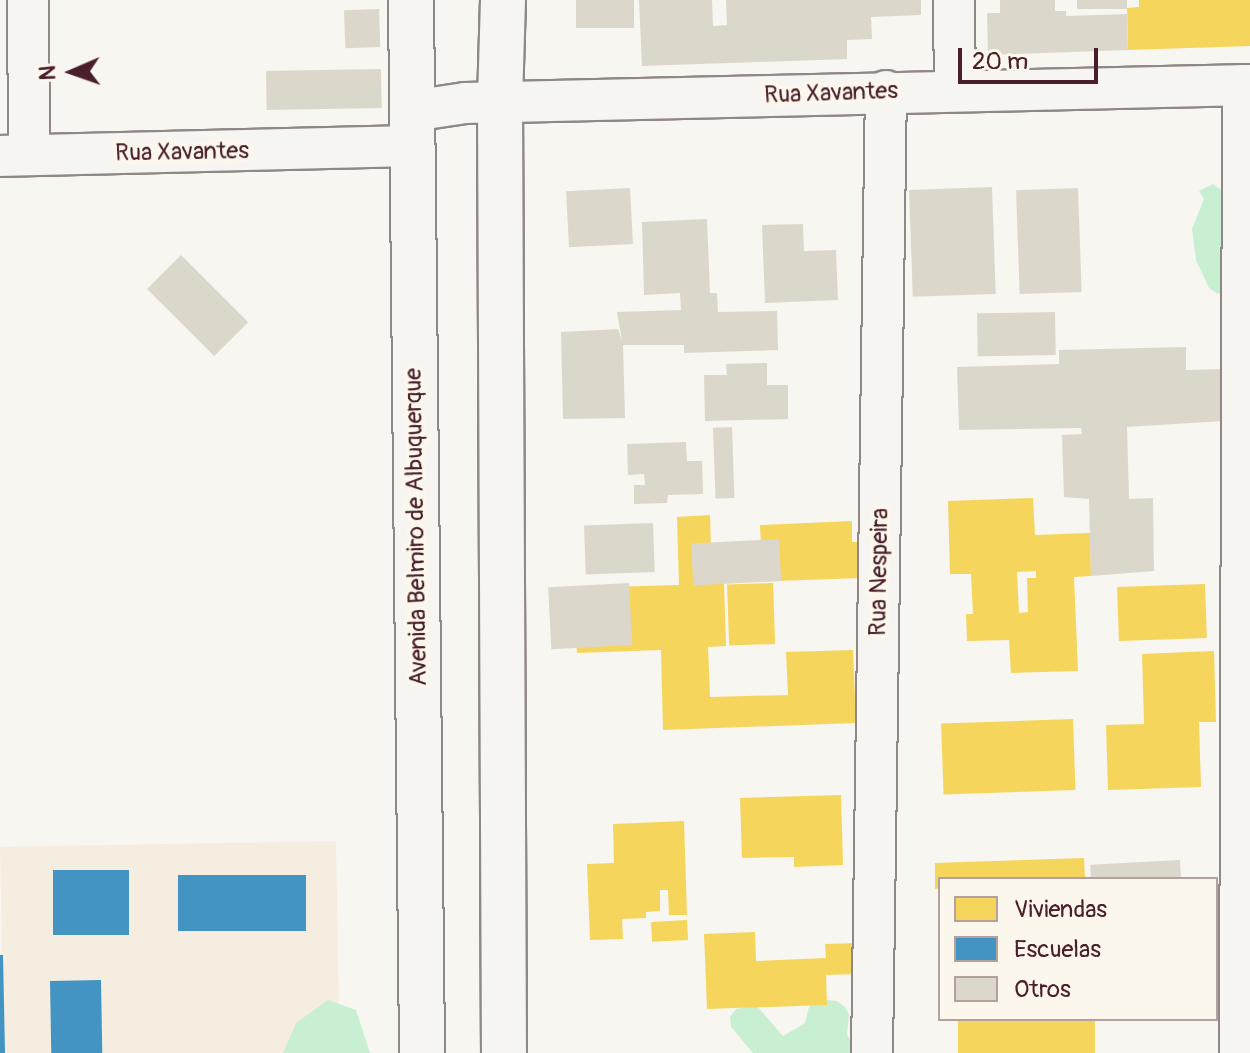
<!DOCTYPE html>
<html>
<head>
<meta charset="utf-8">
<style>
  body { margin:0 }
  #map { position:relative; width:1250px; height:1053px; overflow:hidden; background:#f8f6f0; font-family:Pangolin,sans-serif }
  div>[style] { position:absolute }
  .built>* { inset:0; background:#f5eee0; transform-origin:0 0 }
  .green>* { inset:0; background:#c8efd2 }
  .homes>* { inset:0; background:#f6d55c; transform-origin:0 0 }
  .schools>* { inset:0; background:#4393c3; transform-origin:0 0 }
  .building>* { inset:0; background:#dcd7cb; transform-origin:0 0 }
  .roads { filter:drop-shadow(2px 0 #918787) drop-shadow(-2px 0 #918787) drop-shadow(0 2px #918787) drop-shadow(0 -2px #918787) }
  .minor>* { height:40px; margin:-20px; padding:0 20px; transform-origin:20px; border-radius:20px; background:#f6f5f1 }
  .secondary>* { height:44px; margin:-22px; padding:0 22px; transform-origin:22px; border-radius:22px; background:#f6f5f1 }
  span { translate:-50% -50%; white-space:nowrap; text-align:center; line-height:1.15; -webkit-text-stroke:8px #fbf7ec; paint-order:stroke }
  .street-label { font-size:24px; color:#4a1f2b }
  .legend { position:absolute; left:938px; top:877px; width:280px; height:144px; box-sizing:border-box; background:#fbf7ec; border:2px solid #b4a19f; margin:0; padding:10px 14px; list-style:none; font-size:24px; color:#4a1f2b }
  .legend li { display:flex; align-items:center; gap:16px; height:40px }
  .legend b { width:40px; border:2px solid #b4a19f }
  .north { position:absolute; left:32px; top:32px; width:80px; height:80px; -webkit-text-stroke:6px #fbf7ec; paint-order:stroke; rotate:268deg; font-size:22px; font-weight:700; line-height:32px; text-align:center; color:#4a1f2b }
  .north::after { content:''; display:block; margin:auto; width:28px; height:36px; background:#4a1f2b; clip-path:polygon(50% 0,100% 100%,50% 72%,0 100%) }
  .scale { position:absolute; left:958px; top:48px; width:140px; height:36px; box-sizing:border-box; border:4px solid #4a1f2b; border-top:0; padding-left:10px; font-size:24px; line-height:28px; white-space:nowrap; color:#4a1f2b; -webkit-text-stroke:6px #fbf7ec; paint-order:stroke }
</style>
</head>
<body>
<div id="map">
  <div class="built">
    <i style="left:336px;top:841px;width:212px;height:336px;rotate:89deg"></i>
  </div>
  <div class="green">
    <i style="clip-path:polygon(1213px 184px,1221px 190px,1225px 198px,1223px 226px,1228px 233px,1226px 289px,1218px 294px,1209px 288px,1196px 260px,1192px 229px,1204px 199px,1199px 191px)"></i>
    <i style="clip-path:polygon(818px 999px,837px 1001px,845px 1007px,849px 1015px,847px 1034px,855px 1053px,753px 1053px,731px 1027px,730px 1017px,736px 1009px,756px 1005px,783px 1036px,805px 1023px,809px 1007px)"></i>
    <i style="clip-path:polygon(328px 1000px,356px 1010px,370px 1053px,283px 1053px,296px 1023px)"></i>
  </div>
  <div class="homes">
    <i style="clip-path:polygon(1139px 0,1250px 0,1250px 46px,1128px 50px,1127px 8px,1139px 7px)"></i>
    <i style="clip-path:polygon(evenodd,1033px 498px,1035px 535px,1090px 533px,1091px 576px,1074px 577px,1078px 671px,1011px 673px,1009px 640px,967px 641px,966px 614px,973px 614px,971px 574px,950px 574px,948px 501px,1033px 498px,1036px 571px,1036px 578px,1027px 578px,1028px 612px,1019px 613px,1017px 572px,1036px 571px)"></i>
    <i style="clip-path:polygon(710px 515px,711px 547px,761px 546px,760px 525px,852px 521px,852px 542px,859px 542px,861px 578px,724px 583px,726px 646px,708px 647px,710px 697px,788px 695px,786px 652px,853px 650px,856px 723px,663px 730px,661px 650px,577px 653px,574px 588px,679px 585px,677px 517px)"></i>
    <i style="left:773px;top:583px;width:61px;height:46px;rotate:88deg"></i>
    <i style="left:1205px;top:584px;width:54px;height:88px;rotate:88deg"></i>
    <i style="clip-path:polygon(1214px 651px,1216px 722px,1199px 722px,1201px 787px,1108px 790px,1106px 725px,1144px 724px,1142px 654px)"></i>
    <i style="left:1073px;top:719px;width:71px;height:132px;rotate:88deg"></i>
    <i style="clip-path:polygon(841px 795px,843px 865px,794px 867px,794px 857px,742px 858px,740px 798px)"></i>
    <i style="clip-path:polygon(684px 821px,687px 915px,669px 915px,668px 890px,660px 890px,660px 911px,646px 912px,646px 918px,622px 919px,623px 939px,590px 940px,587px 864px,614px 863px,613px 824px)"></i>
    <i style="clip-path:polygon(1084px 858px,1085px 879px,940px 879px,940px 888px,935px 889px,935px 863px)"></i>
    <i style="left:687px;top:920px;width:20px;height:36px;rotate:87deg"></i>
    <i style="clip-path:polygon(755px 932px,756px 961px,826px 958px,825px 944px,858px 943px,859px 974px,826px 975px,827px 1005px,707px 1009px,704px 934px)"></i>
    <i style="left:958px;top:1019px;width:137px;height:34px"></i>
  </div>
  <div class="schools">
    <i style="left:53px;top:870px;width:76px;height:65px"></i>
    <i style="left:306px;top:875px;width:56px;height:128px;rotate:90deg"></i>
    <i style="clip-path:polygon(0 955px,3px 955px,5px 1053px,0 1053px)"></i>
    <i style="left:101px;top:980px;width:73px;height:51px;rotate:89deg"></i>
  </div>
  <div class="building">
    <i style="left:576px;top:0;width:58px;height:28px"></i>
    <i style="clip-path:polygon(639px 0,712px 0,713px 26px,727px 25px,726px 0,921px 0,921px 15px,871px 17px,872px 39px,847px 40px,847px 59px,642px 66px)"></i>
    <i style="clip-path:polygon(1000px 0,1055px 0,1055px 11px,1066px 11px,1066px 16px,1127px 14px,1128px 50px,988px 55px,987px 13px,1000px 13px)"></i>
    <i style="left:1077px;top:0;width:50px;height:9px"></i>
    <i style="left:379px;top:9px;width:38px;height:35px;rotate:88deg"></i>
    <i style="left:381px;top:69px;width:39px;height:115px;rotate:89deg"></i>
    <i style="left:992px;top:187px;width:107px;height:83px;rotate:88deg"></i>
    <i style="left:630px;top:188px;width:56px;height:64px;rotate:87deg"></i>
    <i style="left:1078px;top:188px;width:104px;height:62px;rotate:88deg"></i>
    <i style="clip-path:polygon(707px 219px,710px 293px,717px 293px,718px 312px,777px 311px,778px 350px,684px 353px,684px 345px,623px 345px,625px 418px,563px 419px,561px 332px,618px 329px,622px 341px,617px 312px,681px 310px,680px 293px,644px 295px,642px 222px)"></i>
    <i style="clip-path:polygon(803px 224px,804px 251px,836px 250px,838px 300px,765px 303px,762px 225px)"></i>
    <i style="left:181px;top:255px;width:95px;height:48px;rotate:45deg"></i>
    <i style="left:1055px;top:312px;width:43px;height:78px;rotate:89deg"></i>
    <i style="clip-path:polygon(1186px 347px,1186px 370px,1222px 369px,1224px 421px,1127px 427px,1129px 499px,1153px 498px,1154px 571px,1091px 576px,1089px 499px,1064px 497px,1062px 435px,1082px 434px,1081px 428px,959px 430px,957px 367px,1059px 364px,1059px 350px)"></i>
    <i style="clip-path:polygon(767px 363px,767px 385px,788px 385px,788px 419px,705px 421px,704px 375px,727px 375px,726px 364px)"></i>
    <i style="left:732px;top:427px;width:71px;height:19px;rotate:88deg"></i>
    <i style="clip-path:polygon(686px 442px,687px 461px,702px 461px,703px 494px,668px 495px,667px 503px,634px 504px,634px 485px,645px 485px,644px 474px,628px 475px,627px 444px)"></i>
    <i style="left:653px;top:523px;width:49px;height:69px;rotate:88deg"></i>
    <i style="left:779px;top:539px;width:42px;height:88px;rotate:87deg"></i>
    <i style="left:629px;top:583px;width:62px;height:81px;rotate:87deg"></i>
    <i style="left:1180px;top:860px;width:19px;height:90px;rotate:87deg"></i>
  </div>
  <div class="roads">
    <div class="minor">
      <i style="left:28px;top:0;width:155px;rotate:89.6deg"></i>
      <i style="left:954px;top:0;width:89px;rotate:89.4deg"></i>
      <i style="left:412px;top:111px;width:54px;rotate:-8.6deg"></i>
      <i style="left:465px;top:103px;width:785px;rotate:-1.31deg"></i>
      <i style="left:0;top:156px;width:412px;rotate:-1.4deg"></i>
      <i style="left:872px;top:1053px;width:962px;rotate:-89.17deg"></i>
      <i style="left:1240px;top:1053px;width:968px;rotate:-89.82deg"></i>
    </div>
    <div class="secondary">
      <i style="left:411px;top:0;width:1053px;rotate:89.4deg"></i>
      <i style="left:503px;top:0;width:103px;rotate:91.7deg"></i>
      <i style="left:500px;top:103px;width:950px;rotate:89.76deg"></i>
    </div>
  </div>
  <div class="street-label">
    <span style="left:831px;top:93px;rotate:-2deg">Rua Xavantes</span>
    <span style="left:182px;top:152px;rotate:-1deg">Rua Xavantes</span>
    <span style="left:416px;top:527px;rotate:-91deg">Avenida Belmiro de Albuquerque</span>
    <span style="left:879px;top:572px;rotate:-89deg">Rua Nespeira</span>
  </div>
  <ul class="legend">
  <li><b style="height:22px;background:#f6d55c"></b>Viviendas</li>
  <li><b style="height:22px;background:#4393c3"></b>Escuelas</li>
  <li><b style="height:22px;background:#dcd7cb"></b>Otros</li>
  </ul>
  <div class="north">N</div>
  <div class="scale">20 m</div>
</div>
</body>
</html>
